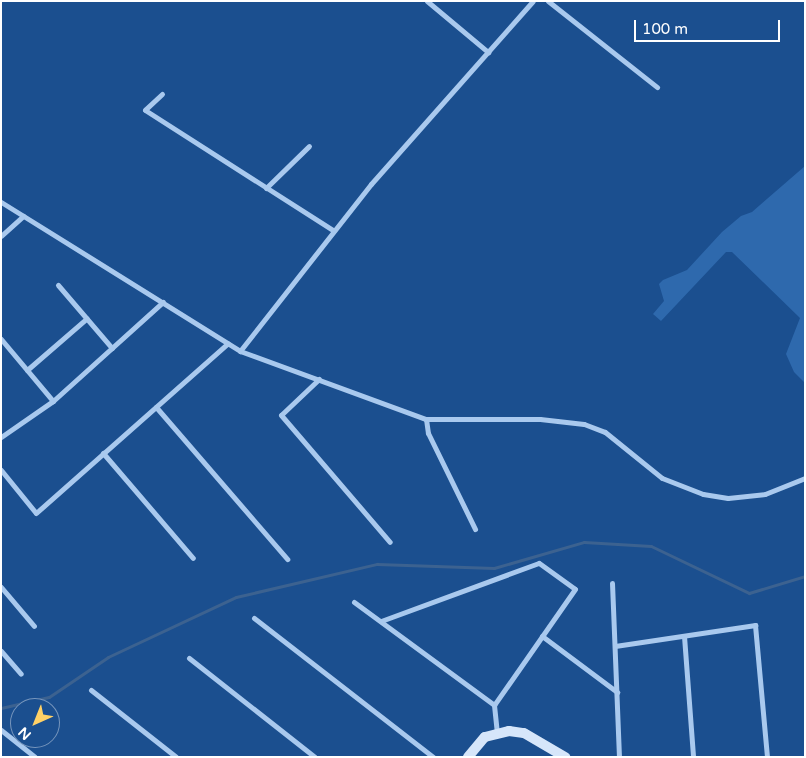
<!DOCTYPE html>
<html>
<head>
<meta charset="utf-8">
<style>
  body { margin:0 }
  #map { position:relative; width:806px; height:758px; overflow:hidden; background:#1b4f8f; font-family:"Varela Round",sans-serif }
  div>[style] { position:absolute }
  .green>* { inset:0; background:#2e69ad }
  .stream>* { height:3px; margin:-1.5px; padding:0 1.5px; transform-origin:1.5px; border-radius:1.5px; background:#3c6290 }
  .street>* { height:5px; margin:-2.5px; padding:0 2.5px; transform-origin:2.5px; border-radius:2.5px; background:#a9c9ee }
  .secondary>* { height:10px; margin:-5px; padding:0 5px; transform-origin:5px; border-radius:5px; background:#d6e6fa }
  span { translate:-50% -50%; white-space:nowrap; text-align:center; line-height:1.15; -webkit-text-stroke:4px #1b4f8f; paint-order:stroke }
  .frame { position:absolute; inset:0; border:2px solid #fff; pointer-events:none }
  .north { position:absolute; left:10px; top:698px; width:50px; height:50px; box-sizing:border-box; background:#1b4f8f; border:1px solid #7695bc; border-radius:50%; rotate:224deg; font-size:14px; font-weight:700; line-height:20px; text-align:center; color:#fff }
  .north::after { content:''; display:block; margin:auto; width:18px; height:22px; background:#ffd166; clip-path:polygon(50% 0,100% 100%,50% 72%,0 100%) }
  .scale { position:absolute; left:634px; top:20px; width:146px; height:22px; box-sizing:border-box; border:2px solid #fff; border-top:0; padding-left:6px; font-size:15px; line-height:18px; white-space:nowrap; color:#fff; -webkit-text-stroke:4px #1b4f8f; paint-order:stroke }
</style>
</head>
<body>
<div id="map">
  <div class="green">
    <i style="clip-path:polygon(805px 166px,805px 383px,794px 372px,786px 354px,800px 318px,732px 252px,726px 252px,661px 321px,653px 314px,664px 301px,659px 284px,663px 280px,687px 270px,722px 232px,741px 216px,752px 212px)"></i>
  </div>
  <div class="stream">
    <i style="left:1px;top:708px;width:49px;rotate:-12.9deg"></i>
    <i style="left:49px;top:697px;width:71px;rotate:-34.1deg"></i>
    <i style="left:108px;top:657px;width:141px;rotate:-25.1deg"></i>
    <i style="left:236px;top:597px;width:145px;rotate:-13.2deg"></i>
    <i style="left:377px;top:564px;width:117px;rotate:2deg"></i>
    <i style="left:494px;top:568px;width:94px;rotate:-16.1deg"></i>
    <i style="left:584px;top:542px;width:67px;rotate:3.4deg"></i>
    <i style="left:651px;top:546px;width:109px;rotate:25.6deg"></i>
    <i style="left:749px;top:593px;width:59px;rotate:-16.9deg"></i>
  </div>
  <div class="street">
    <i style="left:427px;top:1px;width:80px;rotate:39.9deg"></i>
    <i style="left:548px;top:1px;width:139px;rotate:38.3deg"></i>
    <i style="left:162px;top:94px;width:23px;rotate:137deg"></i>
    <i style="left:145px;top:110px;width:224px;rotate:32.6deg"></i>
    <i style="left:266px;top:188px;width:60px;rotate:-44.3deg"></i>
    <i style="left:1px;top:202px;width:282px;rotate:31.9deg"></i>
    <i style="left:240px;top:351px;width:198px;rotate:20.1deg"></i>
    <i style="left:426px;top:419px;width:114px"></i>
    <i style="left:540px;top:419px;width:44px;rotate:6.5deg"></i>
    <i style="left:584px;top:424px;width:22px;rotate:21deg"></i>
    <i style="left:605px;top:432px;width:73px;rotate:38.9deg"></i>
    <i style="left:662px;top:478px;width:44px;rotate:21.3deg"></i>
    <i style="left:703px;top:494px;width:25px;rotate:9deg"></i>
    <i style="left:728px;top:498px;width:37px;rotate:-6deg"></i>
    <i style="left:765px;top:494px;width:43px;rotate:-21.8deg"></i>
    <i style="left:1px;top:236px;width:30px;rotate:-42deg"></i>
    <i style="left:58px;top:285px;width:83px;rotate:49.4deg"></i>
    <i style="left:1px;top:339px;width:81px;rotate:50deg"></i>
    <i style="left:240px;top:351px;width:212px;rotate:-51.9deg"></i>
    <i style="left:371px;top:184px;width:244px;rotate:-48.5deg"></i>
    <i style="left:27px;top:370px;width:79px;rotate:-40.9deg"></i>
    <i style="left:319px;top:379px;width:52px;rotate:136.5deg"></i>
    <i style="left:281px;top:415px;width:167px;rotate:49.4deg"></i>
    <i style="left:156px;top:407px;width:201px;rotate:49.2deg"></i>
    <i style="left:426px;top:419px;width:14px;rotate:82deg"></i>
    <i style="left:428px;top:433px;width:107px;rotate:63.9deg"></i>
    <i style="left:1px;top:437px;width:63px;rotate:-34.7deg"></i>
    <i style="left:53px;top:401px;width:148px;rotate:-42deg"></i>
    <i style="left:103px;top:453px;width:138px;rotate:49.4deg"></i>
    <i style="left:1px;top:470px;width:55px;rotate:50.9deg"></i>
    <i style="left:36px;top:513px;width:256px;rotate:-41.5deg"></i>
    <i style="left:612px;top:583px;width:174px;rotate:87.7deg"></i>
    <i style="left:1px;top:587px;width:51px;rotate:49.8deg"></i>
    <i style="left:354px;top:602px;width:174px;rotate:36.3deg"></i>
    <i style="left:254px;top:618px;width:227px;rotate:37.8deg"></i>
    <i style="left:381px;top:621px;width:168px;rotate:-20.2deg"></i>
    <i style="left:539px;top:563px;width:44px;rotate:35.8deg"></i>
    <i style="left:575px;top:589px;width:141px;rotate:124.9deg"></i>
    <i style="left:494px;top:705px;width:27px;rotate:84deg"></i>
    <i style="left:542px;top:636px;width:94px;rotate:36.7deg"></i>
    <i style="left:684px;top:636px;width:121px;rotate:85.7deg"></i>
    <i style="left:615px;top:646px;width:142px;rotate:-8.5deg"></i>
    <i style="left:755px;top:625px;width:133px;rotate:84.8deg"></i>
    <i style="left:1px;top:651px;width:30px;rotate:49deg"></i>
    <i style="left:189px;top:658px;width:160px;rotate:38.2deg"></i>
    <i style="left:91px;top:690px;width:108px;rotate:38.2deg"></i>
    <i style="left:1px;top:730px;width:43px;rotate:38.5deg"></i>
  </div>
  <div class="secondary">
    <i style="left:468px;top:757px;width:26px;rotate:-50deg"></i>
    <i style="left:485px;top:737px;width:25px;rotate:-14deg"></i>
    <i style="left:509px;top:731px;width:15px;rotate:8deg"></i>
    <i style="left:524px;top:733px;width:48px;rotate:30.3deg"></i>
  </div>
  <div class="frame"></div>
  <div class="north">N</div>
  <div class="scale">100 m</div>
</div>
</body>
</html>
